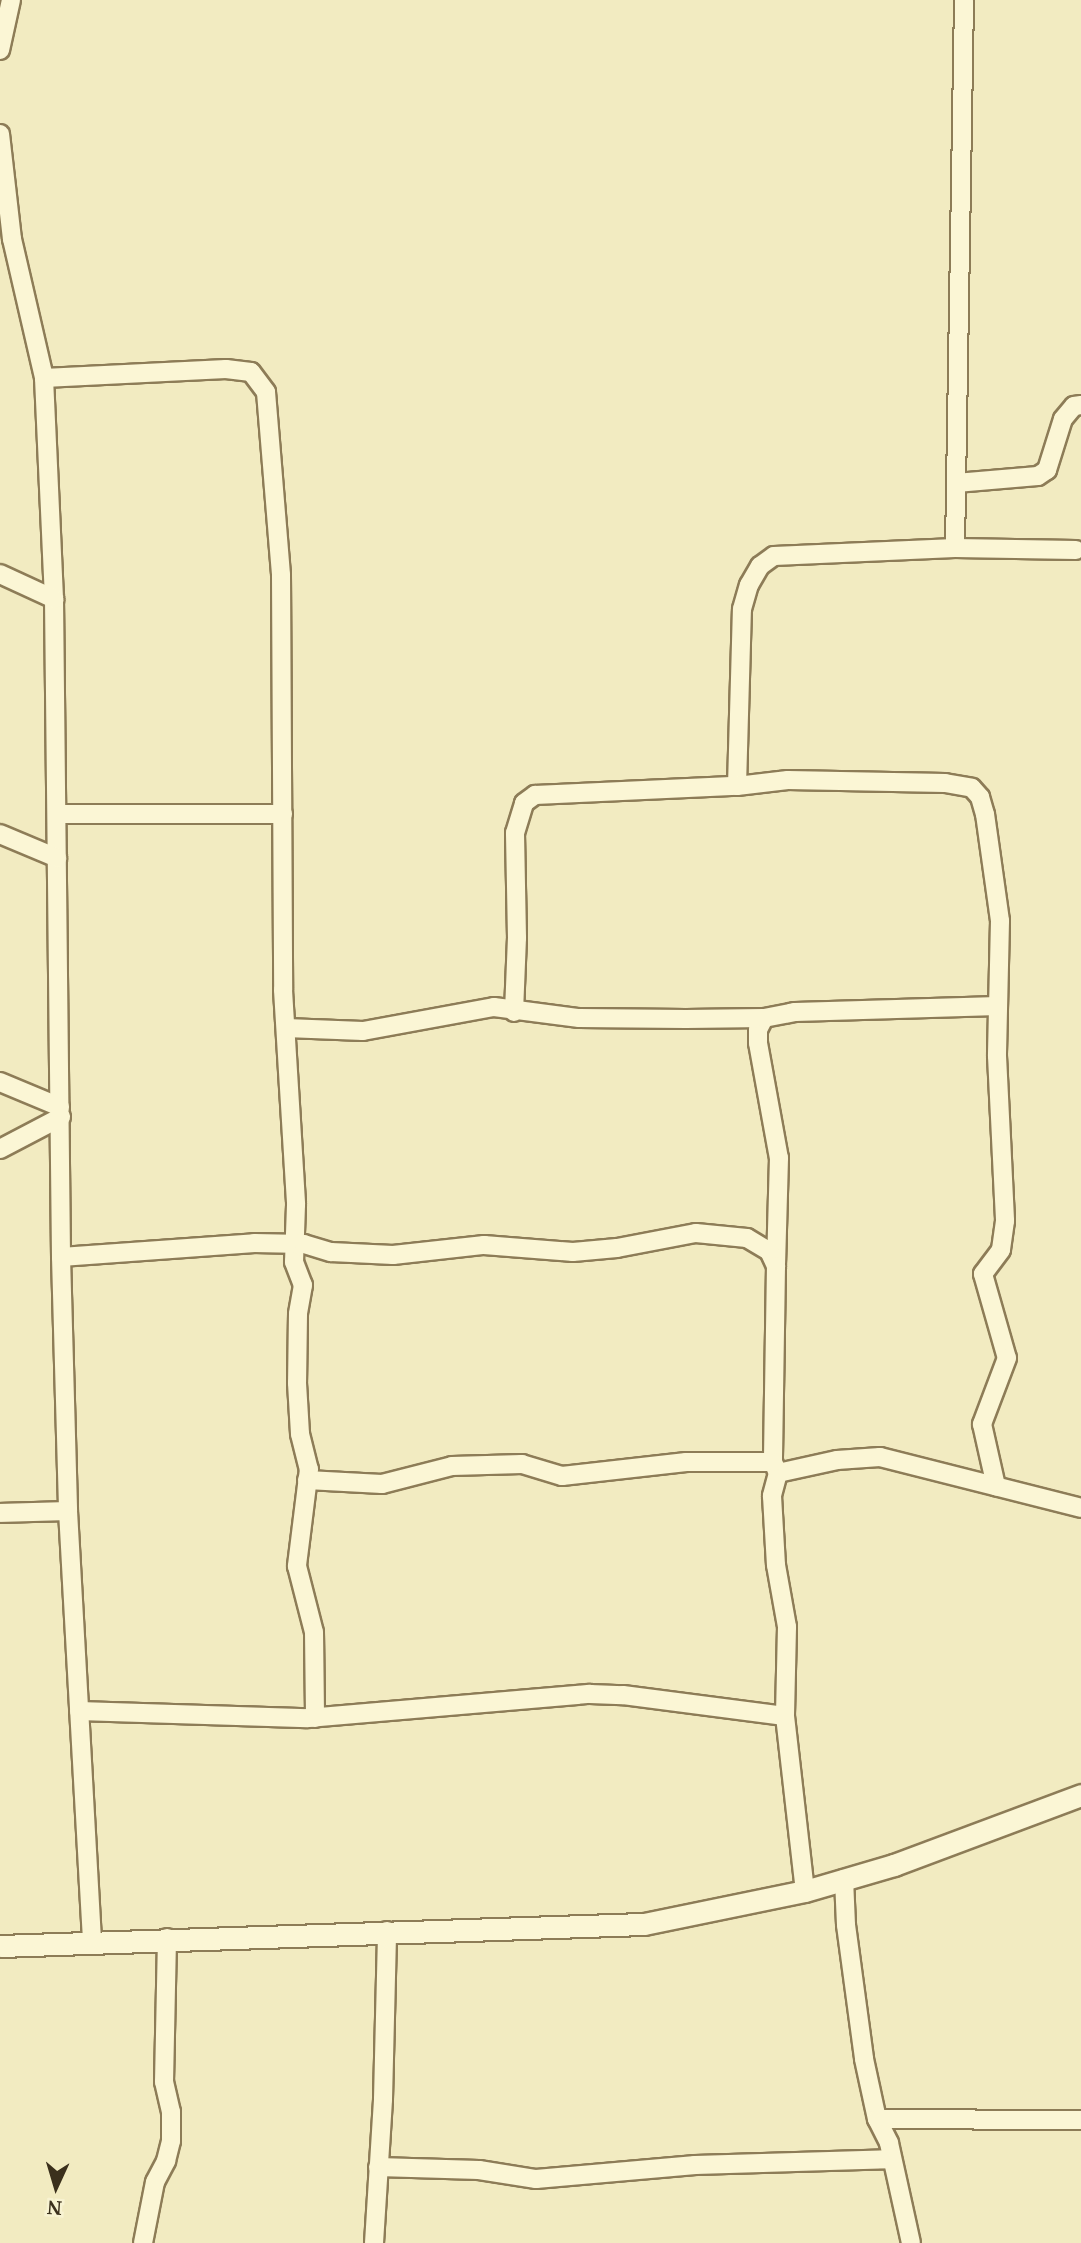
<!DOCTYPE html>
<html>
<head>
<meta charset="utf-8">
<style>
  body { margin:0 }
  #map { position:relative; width:1081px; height:2243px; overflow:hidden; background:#f2ebc1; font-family:"Noto Serif",serif }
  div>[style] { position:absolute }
  .roads { filter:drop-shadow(2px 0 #8d7c57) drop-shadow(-2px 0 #8d7c57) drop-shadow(0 2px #8d7c57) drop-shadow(0 -2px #8d7c57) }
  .minor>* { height:18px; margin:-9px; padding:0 9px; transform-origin:9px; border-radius:9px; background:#fbf6d5 }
  .tertiary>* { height:21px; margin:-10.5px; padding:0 10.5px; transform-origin:10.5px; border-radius:10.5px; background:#fbf6d5 }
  span { translate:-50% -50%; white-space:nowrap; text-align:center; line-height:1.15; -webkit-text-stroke:5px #f8f3d2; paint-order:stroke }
  .north { position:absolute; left:21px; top:2152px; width:70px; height:70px; -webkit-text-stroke:5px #f8f3d2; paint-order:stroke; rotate:184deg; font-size:19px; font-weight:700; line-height:28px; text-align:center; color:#3b301c }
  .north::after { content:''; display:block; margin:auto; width:24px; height:32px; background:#3b301c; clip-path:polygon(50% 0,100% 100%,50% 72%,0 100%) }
</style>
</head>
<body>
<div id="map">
  <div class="roads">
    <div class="minor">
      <i style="left:0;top:50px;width:51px;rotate:-77.6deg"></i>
      <i style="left:0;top:134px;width:106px;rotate:83.5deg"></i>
      <i style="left:12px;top:239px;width:143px;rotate:77deg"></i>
      <i style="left:44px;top:378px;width:221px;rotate:87.4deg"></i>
      <i style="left:54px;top:599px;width:658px;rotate:89.39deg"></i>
      <i style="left:61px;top:1257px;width:254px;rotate:88.4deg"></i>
      <i style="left:68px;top:1511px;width:432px;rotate:86.8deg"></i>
      <i style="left:44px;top:378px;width:182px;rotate:-2.8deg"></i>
      <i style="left:226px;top:369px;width:25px;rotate:7deg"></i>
      <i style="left:251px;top:372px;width:25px;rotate:53deg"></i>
      <i style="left:266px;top:392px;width:184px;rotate:85.3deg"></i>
      <i style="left:281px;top:575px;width:415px;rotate:89.7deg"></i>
      <i style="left:283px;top:990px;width:215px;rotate:86.5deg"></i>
      <i style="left:296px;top:1205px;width:57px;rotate:92deg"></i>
      <i style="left:294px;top:1262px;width:25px;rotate:69deg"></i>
      <i style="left:303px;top:1285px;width:29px;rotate:100deg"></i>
      <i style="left:298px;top:1314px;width:69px;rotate:90.8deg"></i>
      <i style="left:297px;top:1383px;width:51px;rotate:86.6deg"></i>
      <i style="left:300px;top:1434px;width:36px;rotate:76deg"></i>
      <i style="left:309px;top:1469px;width:98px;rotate:97.1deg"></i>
      <i style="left:297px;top:1566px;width:68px;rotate:75.6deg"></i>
      <i style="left:314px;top:1632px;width:86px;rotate:89.3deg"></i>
      <i style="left:956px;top:483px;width:82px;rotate:-4.9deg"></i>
      <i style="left:1038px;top:476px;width:11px;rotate:-34deg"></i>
      <i style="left:1047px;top:470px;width:53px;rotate:-72.6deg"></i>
      <i style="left:1063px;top:419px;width:17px;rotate:-50deg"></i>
      <i style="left:1074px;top:406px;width:7px;rotate:-8deg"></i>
      <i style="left:955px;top:548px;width:548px;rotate:-89.06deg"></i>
      <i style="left:0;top:574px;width:60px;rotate:24.8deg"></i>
      <i style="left:737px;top:786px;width:177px;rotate:-88.4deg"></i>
      <i style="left:742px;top:609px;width:25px;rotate:-74deg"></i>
      <i style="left:749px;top:585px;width:22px;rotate:-60deg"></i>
      <i style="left:760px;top:566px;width:17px;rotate:-36deg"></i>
      <i style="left:774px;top:556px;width:181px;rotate:-2.5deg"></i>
      <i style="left:955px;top:548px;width:121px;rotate:0.9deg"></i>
      <i style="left:57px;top:814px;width:226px"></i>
      <i style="left:0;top:834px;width:62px;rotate:22.8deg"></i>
      <i style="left:514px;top:1012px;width:74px;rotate:-87.7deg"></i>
      <i style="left:517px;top:938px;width:105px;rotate:-91.1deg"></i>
      <i style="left:515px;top:833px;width:31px;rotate:-73deg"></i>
      <i style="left:524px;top:803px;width:14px;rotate:-36deg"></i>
      <i style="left:535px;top:795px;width:202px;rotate:-2.6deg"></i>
      <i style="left:737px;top:786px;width:51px;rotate:-6.7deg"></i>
      <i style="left:788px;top:780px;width:157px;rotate:1.1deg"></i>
      <i style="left:945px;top:783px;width:27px;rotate:10deg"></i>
      <i style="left:972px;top:788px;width:12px;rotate:48deg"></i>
      <i style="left:980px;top:797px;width:18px;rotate:74deg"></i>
      <i style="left:985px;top:814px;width:108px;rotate:82deg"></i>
      <i style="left:1000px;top:921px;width:135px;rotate:91.3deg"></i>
      <i style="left:997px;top:1056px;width:165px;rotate:87.2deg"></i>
      <i style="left:1005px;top:1221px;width:29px;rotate:98deg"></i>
      <i style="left:1001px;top:1250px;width:30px;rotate:127deg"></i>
      <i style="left:983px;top:1274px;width:87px;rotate:74.1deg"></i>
      <i style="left:1007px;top:1358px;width:71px;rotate:110.7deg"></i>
      <i style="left:982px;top:1424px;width:64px;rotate:77.3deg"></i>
      <i style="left:764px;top:1018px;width:13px;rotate:117deg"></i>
      <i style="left:758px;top:1030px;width:13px;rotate:90deg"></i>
      <i style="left:758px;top:1043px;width:117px;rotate:79.7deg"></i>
      <i style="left:779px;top:1158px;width:105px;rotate:91.6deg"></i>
      <i style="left:286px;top:1028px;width:77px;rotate:2.2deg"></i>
      <i style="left:363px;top:1031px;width:133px;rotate:-10.4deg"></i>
      <i style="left:494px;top:1007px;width:86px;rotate:7.4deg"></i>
      <i style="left:579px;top:1018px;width:107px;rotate:0.5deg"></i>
      <i style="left:686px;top:1019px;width:78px;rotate:-0.7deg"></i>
      <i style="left:764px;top:1018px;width:32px;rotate:-11deg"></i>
      <i style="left:795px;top:1012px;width:203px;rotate:-1.7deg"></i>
      <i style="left:0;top:1082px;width:65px;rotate:22.6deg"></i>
      <i style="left:0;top:1149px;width:69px;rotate:-27.7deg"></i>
      <i style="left:61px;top:1257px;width:194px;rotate:-4.1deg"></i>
      <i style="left:254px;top:1243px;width:50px;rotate:1.1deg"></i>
      <i style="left:304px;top:1244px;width:28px;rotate:17deg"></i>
      <i style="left:331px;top:1252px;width:62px;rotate:2.8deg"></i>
      <i style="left:393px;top:1255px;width:92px;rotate:-6.3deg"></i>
      <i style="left:484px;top:1245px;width:89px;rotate:4.5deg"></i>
      <i style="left:573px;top:1252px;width:44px;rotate:-5.2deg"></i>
      <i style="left:617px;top:1248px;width:80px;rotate:-10.8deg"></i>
      <i style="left:696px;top:1233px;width:51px;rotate:5.6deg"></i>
      <i style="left:747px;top:1238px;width:26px;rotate:31deg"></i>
      <i style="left:769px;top:1251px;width:17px;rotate:65deg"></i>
      <i style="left:776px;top:1266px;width:196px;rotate:90.9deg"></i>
      <i style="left:773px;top:1462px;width:12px;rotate:66deg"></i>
      <i style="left:778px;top:1473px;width:24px;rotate:105deg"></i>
      <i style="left:772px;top:1496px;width:69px;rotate:86.7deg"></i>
      <i style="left:776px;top:1565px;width:63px;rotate:79.9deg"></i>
      <i style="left:787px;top:1627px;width:89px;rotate:91.3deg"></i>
      <i style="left:785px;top:1716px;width:176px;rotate:83.5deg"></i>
      <i style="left:778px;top:1473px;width:60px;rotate:-12.4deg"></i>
      <i style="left:837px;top:1460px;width:43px;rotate:-4deg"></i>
      <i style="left:880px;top:1457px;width:207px;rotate:14.2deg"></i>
      <i style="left:307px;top:1480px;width:75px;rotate:3.1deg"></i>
      <i style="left:382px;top:1484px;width:72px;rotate:-14.4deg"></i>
      <i style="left:452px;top:1466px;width:70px;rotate:-1.6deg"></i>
      <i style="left:522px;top:1464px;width:42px;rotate:16.7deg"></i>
      <i style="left:562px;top:1476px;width:125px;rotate:-6.4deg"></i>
      <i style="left:686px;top:1462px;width:87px"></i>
      <i style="left:0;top:1513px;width:68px;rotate:-1.7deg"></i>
      <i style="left:79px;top:1711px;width:229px;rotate:1.8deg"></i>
      <i style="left:308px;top:1718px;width:283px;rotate:-4.9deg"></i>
      <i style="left:590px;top:1694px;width:33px;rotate:2deg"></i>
      <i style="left:623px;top:1695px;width:163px;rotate:7.4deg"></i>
      <i style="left:844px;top:1879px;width:46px;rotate:87.5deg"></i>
      <i style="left:846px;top:1925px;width:135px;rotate:82.3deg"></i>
      <i style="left:864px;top:2059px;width:61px;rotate:77.8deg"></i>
      <i style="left:877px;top:2119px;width:27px;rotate:63deg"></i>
      <i style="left:889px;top:2143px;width:102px;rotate:77.6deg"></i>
      <i style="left:877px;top:2119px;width:204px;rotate:0.3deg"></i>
      <i style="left:378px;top:2167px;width:101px;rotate:1.7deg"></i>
      <i style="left:479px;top:2170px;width:58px;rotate:9deg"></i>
      <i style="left:536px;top:2179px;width:160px;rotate:-5deg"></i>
      <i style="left:695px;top:2165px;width:197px;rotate:-1.7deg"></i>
      <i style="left:143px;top:2243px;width:62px;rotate:-78.9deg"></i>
      <i style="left:155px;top:2182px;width:24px;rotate:-62deg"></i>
      <i style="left:166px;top:2161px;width:21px;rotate:-76deg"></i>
      <i style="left:171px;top:2141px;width:29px;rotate:-90deg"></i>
      <i style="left:171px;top:2112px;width:31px;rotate:-103deg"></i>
      <i style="left:164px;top:2082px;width:144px;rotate:-88.8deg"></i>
      <i style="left:374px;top:2243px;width:144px;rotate:-86.4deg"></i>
      <i style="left:383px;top:2099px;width:168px;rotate:-88.6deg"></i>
    </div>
    <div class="tertiary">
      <i style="left:0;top:1946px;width:644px;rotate:-1.96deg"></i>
      <i style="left:644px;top:1924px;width:164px;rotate:-11.6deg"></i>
      <i style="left:805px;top:1891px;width:93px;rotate:-16.3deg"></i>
      <i style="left:894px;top:1865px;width:200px;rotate:-20.5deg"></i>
    </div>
  </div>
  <div class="north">N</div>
</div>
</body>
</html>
